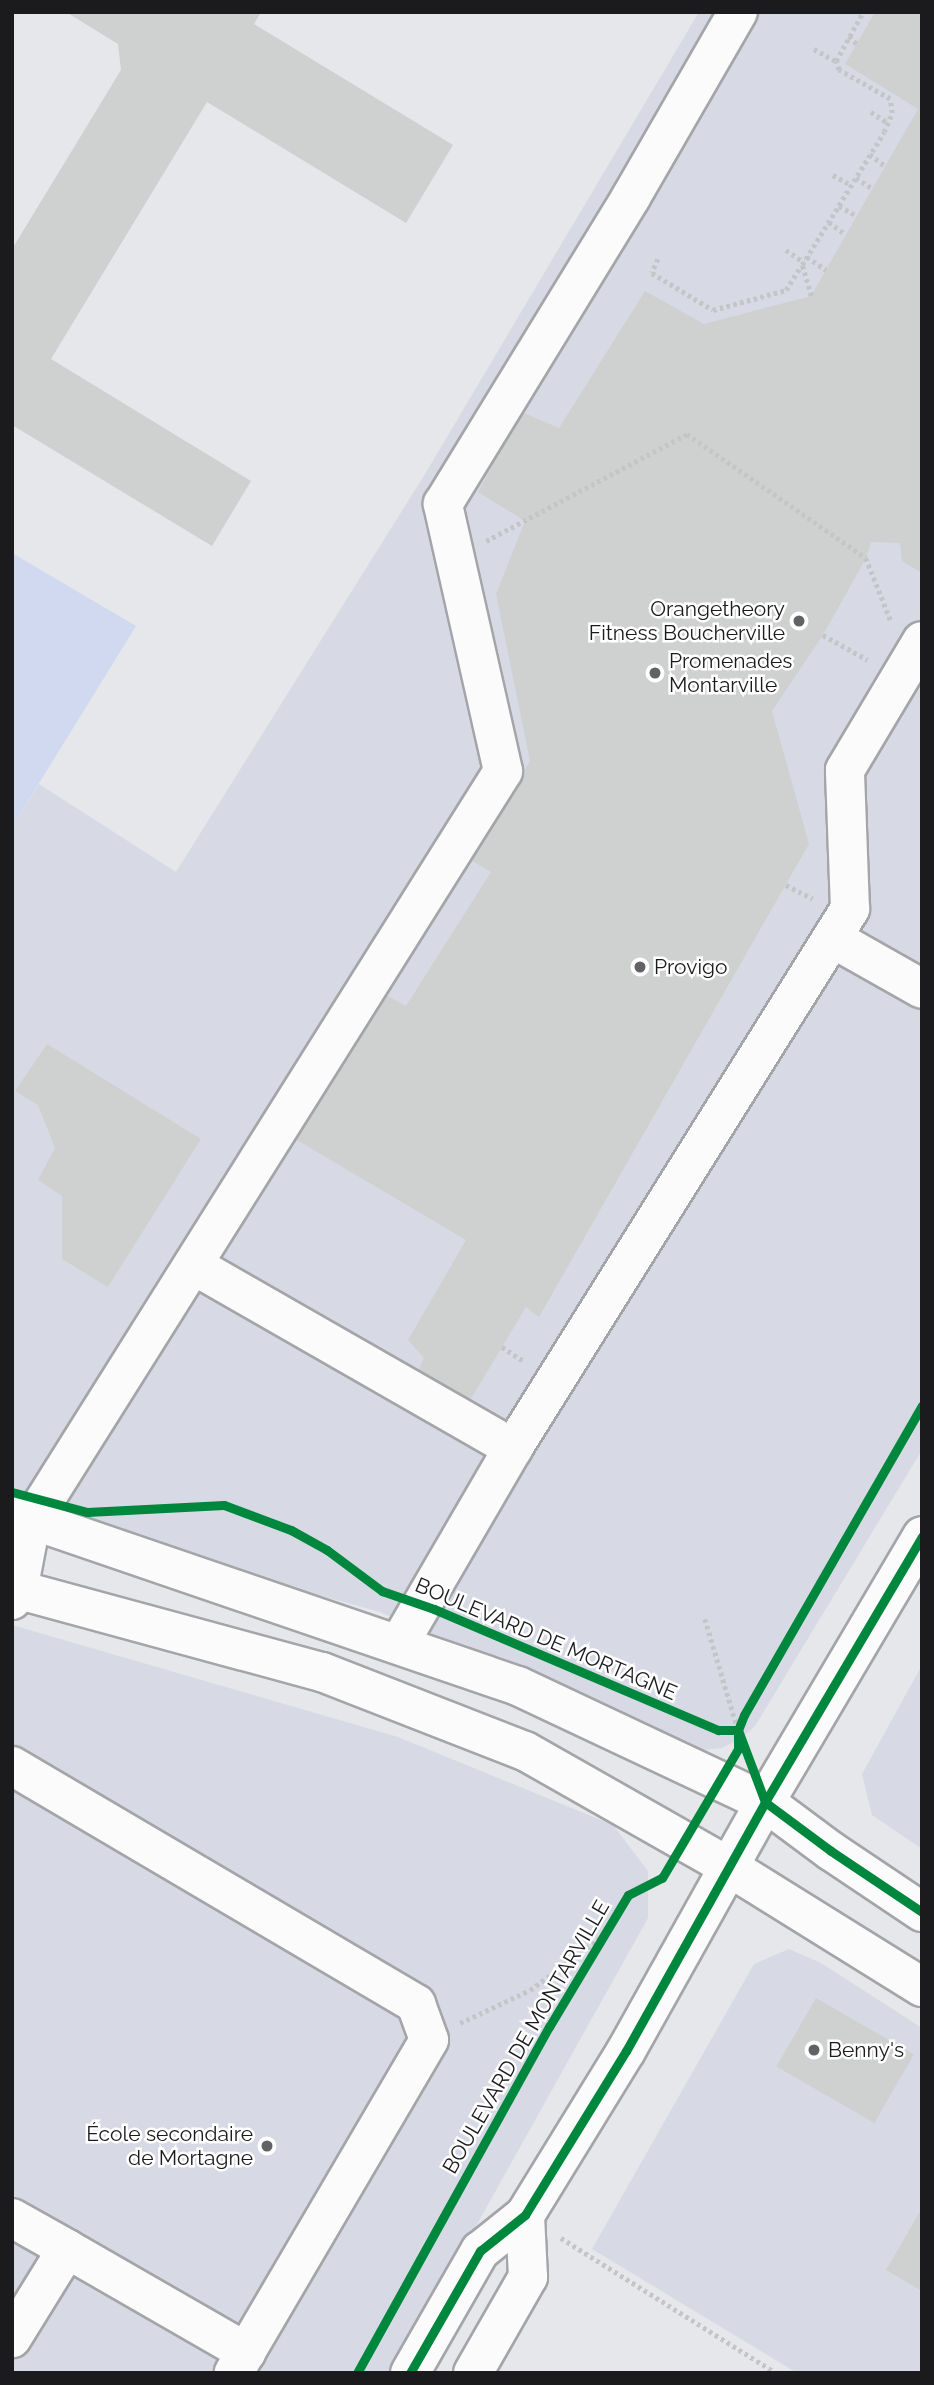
<!DOCTYPE html>
<html>
<head>
<meta charset="utf-8">
<style>
  body { margin:0 }
  #map { position:relative; width:934px; height:2385px; overflow:hidden; background:#e5e7eb; font-family:Raleway,sans-serif }
  div>[style] { position:absolute }
  .built>* { inset:0; background:#d7dae4 }
  .green>* { inset:0; background:#d1d9f1 }
  .building>* { inset:0; background:#cfd0d0; transform-origin:0 0 }
  .path>* { height:4.5px; margin-top:-2.25px; transform-origin:0; background:repeating-linear-gradient(90deg,#c4c5c7 0 3.5px,transparent 0 7px) }
  .roads { filter:drop-shadow(2px 0 #a4a5a8) drop-shadow(-2px 0 #a4a5a8) drop-shadow(0 2px #a4a5a8) drop-shadow(0 -2px #a4a5a8) }
  .minor>* { height:38px; margin:-19px; padding:0 19px; transform-origin:19px; border-radius:19px; background:#fbfbfc }
  .major>* { height:38px; margin:-19px; padding:0 19px; transform-origin:19px; border-radius:19px; background:#fbfbfc }
  .cycleway>* { height:9px; margin:-4.5px; padding:0 4.5px; transform-origin:4.5px; border-radius:4.5px; background:#00873e }
  .dots>* { width:19px; height:19px; translate:-50% -50%; box-sizing:border-box; border:4px solid #fff; border-radius:50% }
  span { translate:-50% -50%; white-space:nowrap; text-align:center; line-height:1.15; -webkit-text-stroke:5px #fff; paint-order:stroke }
  .poi-label { font-size:21px; color:#1b1b1e }
  .right { translate:-100% -50%; text-align:right }
  .left { translate:0 -50%; text-align:left }
  .street-label { font-size:21px; color:#1b1b1e }
  .frame { position:absolute; inset:0; border:14px solid #1b1b1e; pointer-events:none }
</style>
</head>
<body>
<div id="map">
  <div class="built">
    <i style="clip-path:polygon(699px 12px,922px 12px,922px 1450px,755px 1726px,740px 1739px,722px 1748px,702px 1750px,682px 1746px,380px 1612px,137px 1545px,12px 1497px,12px 827px,39px 784px,176px 872px,425px 474px)"></i>
    <i style="clip-path:polygon(12px 1625px,398px 1737px,613px 1825px,648px 1871px,648px 1918px,394px 2373px,12px 2373px)"></i>
    <i style="clip-path:polygon(922px 1665px,922px 1849px,872px 1815px,862px 1774px)"></i>
    <i style="clip-path:polygon(789px 1949px,821px 1963px,922px 2028px,922px 2373px,797px 2373px,592px 2249px,754px 1964px)"></i>
  </div>
  <div class="green">
    <i style="clip-path:polygon(12px 553px,136px 626px,12px 827px)"></i>
  </div>
  <div class="building">
    <i style="clip-path:polygon(66px 12px,261px 12px,254px 24px,453px 145px,406px 223px,207px 102px,51px 359px,251px 481px,212px 546px,12px 425px,12px 249px,121px 70px,118px 44px)"></i>
    <i style="clip-path:polygon(875px 12px,922px 12px,922px 573px,902px 561px,900px 543px,871px 542px,866px 558px,823px 635px,772px 711px,809px 844px,539px 1317px,526px 1307px,466px 1407px,416px 1376px,424px 1358px,408px 1340px,466px 1240px,295px 1139px,382px 993px,406px 1006px,491px 872px,471px 860px,530px 761px,496px 594px,525px 521px,478px 492px,522px 412px,559px 428px,645px 291px,704px 324px,811px 296px,918px 109px,845px 64px)"></i>
    <i style="clip-path:polygon(47px 1044px,201px 1139px,108px 1287px,62px 1259px,62px 1196px,38px 1180px,55px 1148px,38px 1105px,15px 1091px)"></i>
    <i style="left:816px;top:1998px;width:113px;height:79px;rotate:30deg"></i>
    <i style="clip-path:polygon(922px 2208px,922px 2291px,886px 2270px)"></i>
  </div>
  <div class="path">
    <i style="left:849px;top:36px;width:11px;rotate:45deg"></i>
    <i style="left:814px;top:49px;width:25px;rotate:29deg"></i>
    <i style="left:871px;top:112px;width:20px;rotate:33deg"></i>
    <i style="left:870px;top:154px;width:19px;rotate:39deg"></i>
    <i style="left:833px;top:175px;width:21px;rotate:29deg"></i>
    <i style="left:856px;top:178px;width:19px;rotate:32deg"></i>
    <i style="left:839px;top:206px;width:21px;rotate:29deg"></i>
    <i style="left:829px;top:222px;width:21px;rotate:37deg"></i>
    <i style="left:786px;top:250px;width:22px;rotate:34deg"></i>
    <i style="left:807px;top:257px;width:23px;rotate:34deg"></i>
    <i style="left:658px;top:259px;width:15px;rotate:113deg"></i>
    <i style="left:652px;top:273px;width:71px;rotate:31.2deg"></i>
    <i style="left:713px;top:310px;width:76px;rotate:-15.3deg"></i>
    <i style="left:786px;top:290px;width:28px;rotate:-58deg"></i>
    <i style="left:811px;top:296px;width:32px;rotate:-106deg"></i>
    <i style="left:802px;top:265px;width:156px;rotate:-58.3deg"></i>
    <i style="left:884px;top:132px;width:21px;rotate:-67deg"></i>
    <i style="left:892px;top:113px;width:14px;rotate:-98deg"></i>
    <i style="left:890px;top:99px;width:59px;rotate:-150.4deg"></i>
    <i style="left:839px;top:70px;width:9px;rotate:-108deg"></i>
    <i style="left:836px;top:61px;width:56px;rotate:-61.1deg"></i>
    <i style="left:486px;top:541px;width:228px;rotate:-28deg"></i>
    <i style="left:687px;top:434px;width:218px;rotate:34.7deg"></i>
    <i style="left:866px;top:558px;width:68px;rotate:68.4deg"></i>
    <i style="left:823px;top:635px;width:51px;rotate:29.1deg"></i>
    <i style="left:786px;top:885px;width:30px;rotate:27deg"></i>
    <i style="left:502px;top:1347px;width:27px;rotate:33deg"></i>
    <i style="left:705px;top:1619px;width:116px;rotate:73.4deg"></i>
    <i style="left:460px;top:2023px;width:77px;rotate:-25.2deg"></i>
    <i style="left:530px;top:1990px;width:92px;rotate:-36.6deg"></i>
    <i style="left:561px;top:2238px;width:254px;rotate:32.1deg"></i>
  </div>
  <div class="roads">
    <div class="minor">
      <i style="left:832px;top:938px;width:103px;rotate:29.5deg"></i>
      <i style="left:193px;top:1265px;width:369px;rotate:29.8deg"></i>
      <i style="left:12px;top:1513px;width:535px;rotate:18.88deg"></i>
      <i style="left:518px;top:1686px;width:273px;rotate:25.2deg"></i>
      <i style="left:12px;top:1588px;width:321px;rotate:15.2deg"></i>
      <i style="left:322px;top:1672px;width:218px;rotate:21.3deg"></i>
      <i style="left:525px;top:1751px;width:235px;rotate:29.6deg"></i>
      <i style="left:12px;top:1600px;width:11px;rotate:-56deg"></i>
      <i style="left:18px;top:1591px;width:70px;rotate:-79.3deg"></i>
      <i style="left:31px;top:1522px;width:887px;rotate:-57.85deg"></i>
      <i style="left:503px;top:771px;width:274px;rotate:-102.7deg"></i>
      <i style="left:443px;top:504px;width:360px;rotate:-58.5deg"></i>
      <i style="left:631px;top:197px;width:214px;rotate:-60deg"></i>
      <i style="left:399px;top:1644px;width:227px;rotate:-59.8deg"></i>
      <i style="left:513px;top:1448px;width:636px;rotate:-57.99deg"></i>
      <i style="left:850px;top:909px;width:139px;rotate:-92.1deg"></i>
      <i style="left:845px;top:770px;width:150px;rotate:-59.2deg"></i>
      <i style="left:12px;top:1766px;width:469px;rotate:30.5deg"></i>
      <i style="left:416px;top:2004px;width:38px;rotate:70deg"></i>
      <i style="left:429px;top:2040px;width:386px;rotate:120.4deg"></i>
      <i style="left:12px;top:2218px;width:63px;rotate:29.4deg"></i>
      <i style="left:67px;top:2249px;width:105px;rotate:121.7deg"></i>
      <i style="left:67px;top:2249px;width:207px;rotate:29.9deg"></i>
      <i style="left:410px;top:2373px;width:141px;rotate:-60.2deg"></i>
      <i style="left:480px;top:2251px;width:58px;rotate:-38.7deg"></i>
      <i style="left:525px;top:2215px;width:193px;rotate:-58.4deg"></i>
      <i style="left:626px;top:2051px;width:285px;rotate:-60.8deg"></i>
      <i style="left:765px;top:1802px;width:309px;rotate:-59.4deg"></i>
      <i style="left:473px;top:2373px;width:111px;rotate:-60.2deg"></i>
      <i style="left:528px;top:2277px;width:62px;rotate:-92.8deg"></i>
    </div>
    <div class="major">
      <i style="left:765px;top:1802px;width:82px;rotate:36.6deg"></i>
      <i style="left:831px;top:1851px;width:110px;rotate:33.8deg"></i>
      <i style="left:729px;top:1867px;width:227px;rotate:31.9deg"></i>
    </div>
  </div>
  <div class="cycleway">
    <i style="left:12px;top:1492px;width:78px;rotate:14.9deg"></i>
    <i style="left:87px;top:1512px;width:137px;rotate:-2.9deg"></i>
    <i style="left:224px;top:1505px;width:72px;rotate:20.5deg"></i>
    <i style="left:291px;top:1530px;width:41px;rotate:29.1deg"></i>
    <i style="left:327px;top:1550px;width:69px;rotate:36.7deg"></i>
    <i style="left:382px;top:1591px;width:55px;rotate:19.1deg"></i>
    <i style="left:434px;top:1609px;width:309px;rotate:23.1deg"></i>
    <i style="left:718px;top:1730px;width:20px"></i>
    <i style="left:738px;top:1730px;width:77px;rotate:69.4deg"></i>
    <i style="left:765px;top:1802px;width:82px;rotate:36.6deg"></i>
    <i style="left:831px;top:1851px;width:110px;rotate:33.8deg"></i>
    <i style="left:357px;top:2373px;width:396px;rotate:-61deg"></i>
    <i style="left:549px;top:2027px;width:154px;rotate:-59.1deg"></i>
    <i style="left:628px;top:1895px;width:38px;rotate:-27deg"></i>
    <i style="left:662px;top:1878px;width:150px;rotate:-59.5deg"></i>
    <i style="left:738px;top:1749px;width:19px;rotate:-90deg"></i>
    <i style="left:738px;top:1730px;width:16px;rotate:-68deg"></i>
    <i style="left:744px;top:1715px;width:357px;rotate:-60.1deg"></i>
    <i style="left:410px;top:2373px;width:141px;rotate:-60.2deg"></i>
    <i style="left:480px;top:2251px;width:58px;rotate:-38.7deg"></i>
    <i style="left:525px;top:2215px;width:193px;rotate:-58.4deg"></i>
    <i style="left:626px;top:2051px;width:285px;rotate:-60.8deg"></i>
    <i style="left:765px;top:1802px;width:309px;rotate:-59.4deg"></i>
  </div>
  <div class="dots">
    <i style="left:799px;top:621px;background:#626266"></i>
    <i style="left:655px;top:673px;background:#626266"></i>
    <i style="left:640px;top:967px;background:#626266"></i>
    <i style="left:814px;top:2050px;background:#626266"></i>
    <i style="left:267px;top:2146px;background:#626266"></i>
  </div>
  <div class="poi-label">
    <span class="right" style="left:785px;top:621px">Orangetheory<br>Fitness Boucherville</span>
    <span class="left" style="left:669px;top:673px">Promenades<br>Montarville</span>
    <span class="left" style="left:654px;top:967px">Provigo</span>
    <span class="left" style="left:828px;top:2050px">Benny's</span>
    <span class="right" style="left:253px;top:2146px">École secondaire<br>de Mortagne</span>
  </div>
  <div class="street-label">
    <span style="left:546px;top:1639px;rotate:23deg">BOULEVARD DE MORTAGNE</span>
    <span style="left:526px;top:2037px;rotate:-60deg">BOULEVARD DE MONTARVILLE</span>
  </div>
  <div class="frame"></div>
</div>
</body>
</html>
